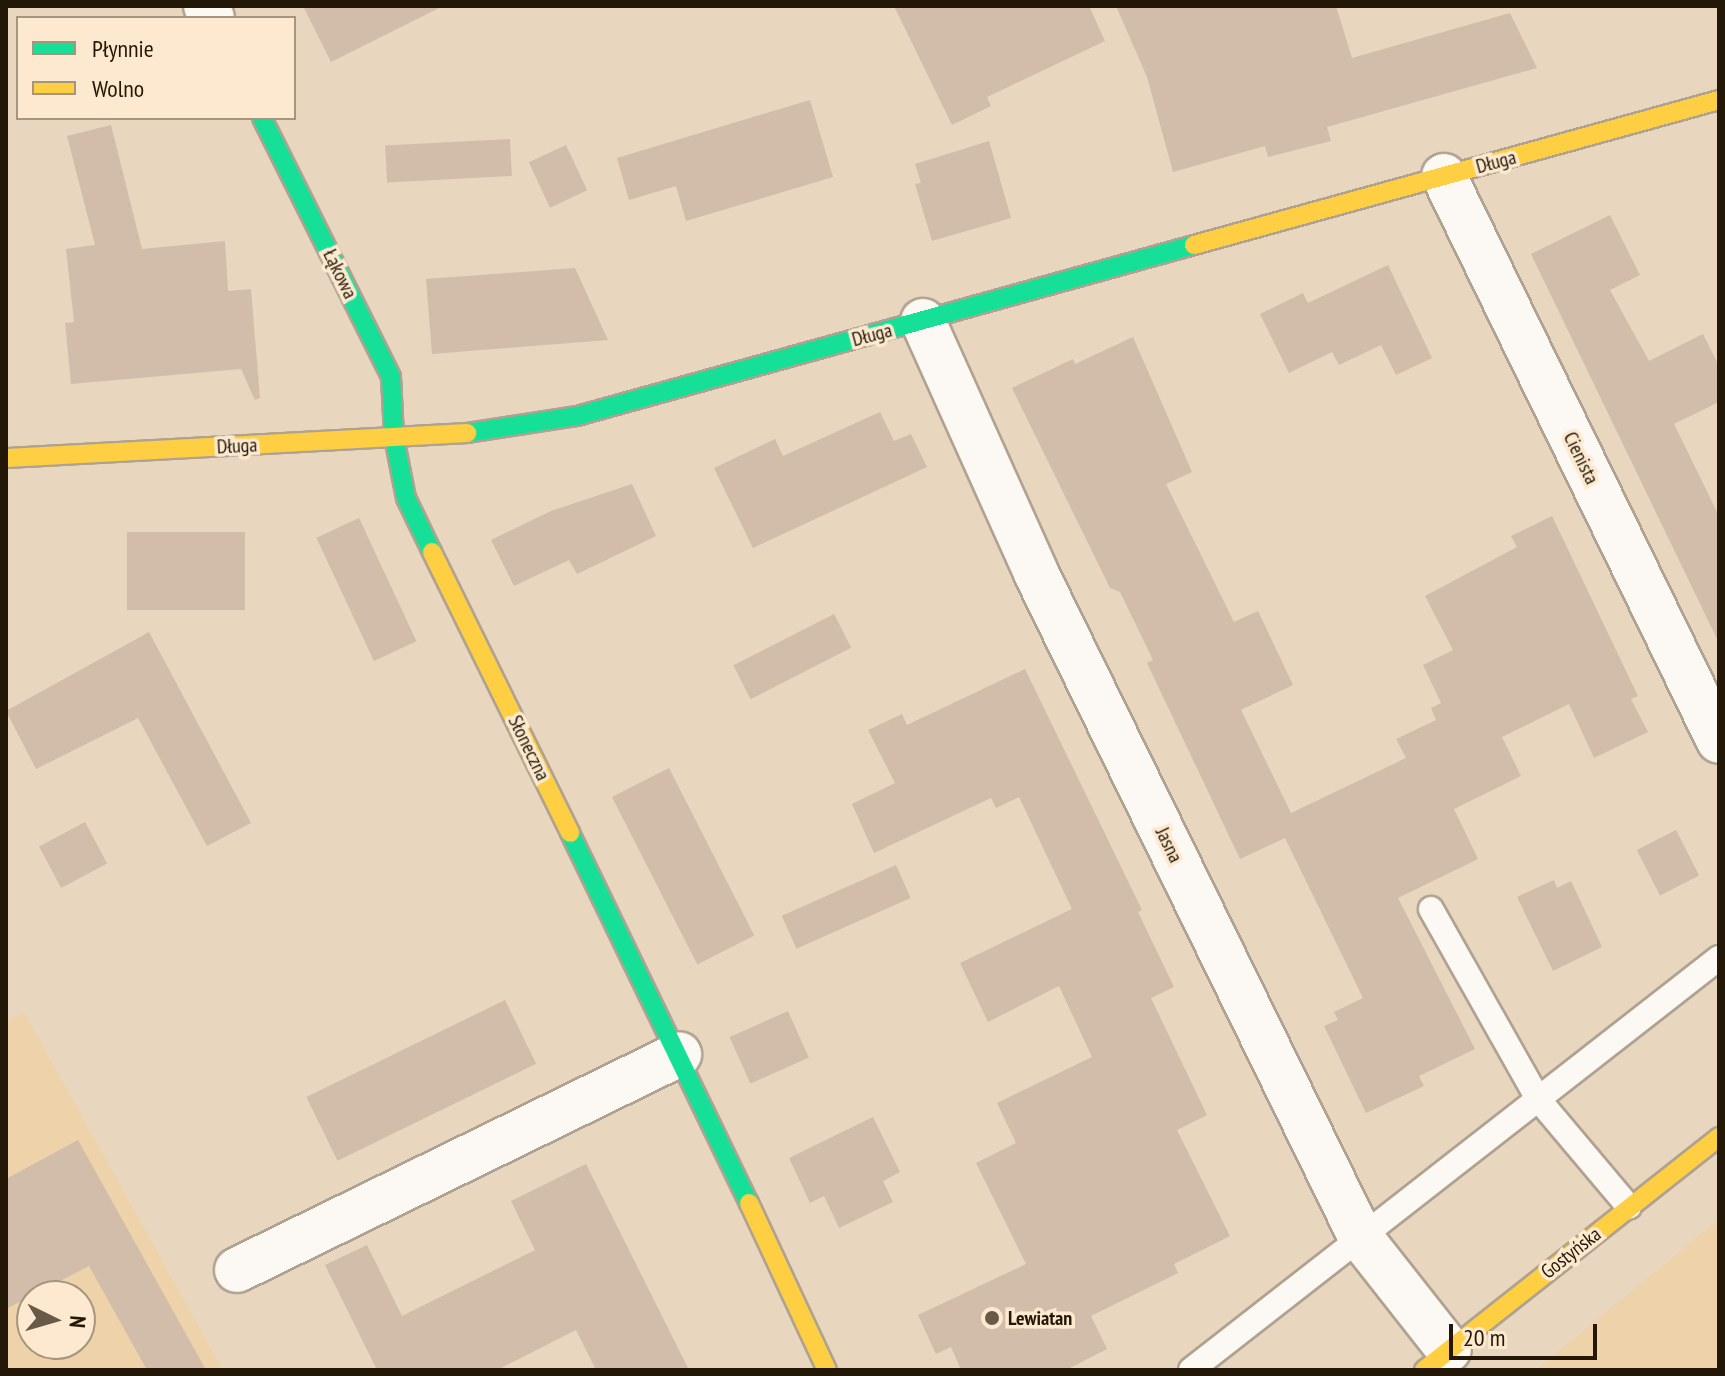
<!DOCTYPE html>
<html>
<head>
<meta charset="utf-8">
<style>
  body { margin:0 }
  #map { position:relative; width:1725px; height:1376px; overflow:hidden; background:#e8d6be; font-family:"PT Sans Narrow",sans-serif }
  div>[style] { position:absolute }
  .built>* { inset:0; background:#edd2aa }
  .building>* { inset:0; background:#d1bda9; transform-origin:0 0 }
  .roads { filter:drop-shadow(2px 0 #b0a290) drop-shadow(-2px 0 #b0a290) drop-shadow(0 2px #b0a290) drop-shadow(0 -2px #b0a290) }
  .lane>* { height:24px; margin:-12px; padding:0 12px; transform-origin:12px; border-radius:12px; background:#fcf9f5 }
  .street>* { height:44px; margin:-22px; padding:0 22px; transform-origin:22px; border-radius:22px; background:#fcf9f5 }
  .fast>* { height:18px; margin:-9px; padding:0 9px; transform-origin:9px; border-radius:9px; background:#16e098 }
  .slow>* { height:18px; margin:-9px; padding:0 9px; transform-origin:9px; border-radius:9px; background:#ffcf43 }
  .dots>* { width:22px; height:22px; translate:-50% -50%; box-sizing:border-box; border:4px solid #fce9cf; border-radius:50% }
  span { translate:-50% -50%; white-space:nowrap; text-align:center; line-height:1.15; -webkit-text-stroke:7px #fce9cf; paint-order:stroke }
  .street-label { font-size:20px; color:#231807 }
  .poi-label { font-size:20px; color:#231807; font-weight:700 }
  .left { translate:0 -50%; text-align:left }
  .frame { position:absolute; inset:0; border:8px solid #231807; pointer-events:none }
  .legend { position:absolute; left:16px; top:16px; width:280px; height:104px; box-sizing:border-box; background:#fce9cf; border:2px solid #a5957f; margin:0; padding:10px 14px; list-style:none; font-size:24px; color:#231807 }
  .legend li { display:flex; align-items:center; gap:16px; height:40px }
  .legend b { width:40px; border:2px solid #a5957f }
  .north { position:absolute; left:16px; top:1280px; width:80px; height:80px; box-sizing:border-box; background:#fce9cf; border:2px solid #a5957f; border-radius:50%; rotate:95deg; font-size:22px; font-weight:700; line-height:32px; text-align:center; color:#231807 }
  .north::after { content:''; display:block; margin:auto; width:28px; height:36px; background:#685a47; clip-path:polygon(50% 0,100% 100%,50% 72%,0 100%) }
  .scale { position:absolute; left:1449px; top:1324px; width:148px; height:36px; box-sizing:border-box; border:4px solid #231807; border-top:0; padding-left:10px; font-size:24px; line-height:28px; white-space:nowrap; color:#231807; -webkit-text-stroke:6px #fce9cf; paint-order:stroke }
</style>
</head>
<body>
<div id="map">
  <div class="built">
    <i style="clip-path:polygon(evenodd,24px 1012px,223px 1370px,6px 1370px,6px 1021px,24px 1012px,32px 1296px,80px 1296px,80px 1344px,32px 1344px,32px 1296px)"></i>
    <i style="clip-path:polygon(1719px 1219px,1719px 1370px,1536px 1370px)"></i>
  </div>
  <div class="building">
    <i style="clip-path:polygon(303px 6px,443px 6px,331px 62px)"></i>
    <i style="clip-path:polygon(894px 6px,1089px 6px,1105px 41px,987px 97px,991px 106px,952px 125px)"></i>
    <i style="clip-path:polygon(1116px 6px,1336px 6px,1352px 58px,1510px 13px,1537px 68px,1327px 127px,1331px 141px,1268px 157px,1265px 146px,1173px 172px,1147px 77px)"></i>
    <i style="clip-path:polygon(810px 100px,833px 177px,686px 221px,676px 186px,629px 200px,617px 158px)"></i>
    <i style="clip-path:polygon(111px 125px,142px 249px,225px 241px,228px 291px,251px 289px,260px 398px,255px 400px,241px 369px,71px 384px,65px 323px,74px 322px,66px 249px,95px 245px,67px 136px)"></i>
    <i style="left:510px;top:139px;width:37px;height:125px;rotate:87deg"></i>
    <i style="clip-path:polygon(989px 141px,1011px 218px,932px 241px,915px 184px,921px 183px,915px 164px)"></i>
    <i style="left:566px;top:145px;width:50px;height:41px;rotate:65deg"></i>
    <i style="clip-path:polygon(1610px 215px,1640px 275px,1610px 290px,1649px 361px,1703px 334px,1719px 366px,1719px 402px,1674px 424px,1719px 516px,1719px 643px,1531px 254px)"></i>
    <i style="clip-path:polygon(1388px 265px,1432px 358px,1396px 375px,1381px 345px,1339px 365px,1332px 352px,1289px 373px,1260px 314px,1303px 293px,1308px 303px)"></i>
    <i style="clip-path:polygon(575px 268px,608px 340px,432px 354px,426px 279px)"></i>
    <i style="clip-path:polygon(1133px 337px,1192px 472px,1166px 484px,1234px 622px,1258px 611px,1293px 685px,1241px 710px,1291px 813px,1406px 758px,1396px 739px,1436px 720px,1431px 708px,1441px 703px,1423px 665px,1453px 650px,1425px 596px,1517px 547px,1511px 536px,1552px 516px,1638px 696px,1631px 699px,1648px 732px,1594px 758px,1569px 704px,1502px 737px,1521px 776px,1454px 809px,1478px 859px,1398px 898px,1475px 1049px,1419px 1076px,1424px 1086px,1366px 1113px,1324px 1026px,1338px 1020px,1334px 1012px,1363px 998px,1285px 838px,1240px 859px,1147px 663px,1153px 660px,1120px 592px,1110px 588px,1012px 388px,1073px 359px,1075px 364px)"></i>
    <i style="clip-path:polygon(880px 412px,894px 441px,911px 434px,927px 467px,753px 548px,714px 468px,775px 439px,783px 456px)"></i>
    <i style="clip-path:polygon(632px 484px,656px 536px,577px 574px,569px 560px,514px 586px,491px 540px,551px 511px)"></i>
    <i style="left:359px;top:518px;width:136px;height:47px;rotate:65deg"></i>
    <i style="left:245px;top:532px;width:78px;height:118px;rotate:90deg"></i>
    <i style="left:834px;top:614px;width:38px;height:113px;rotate:63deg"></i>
    <i style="clip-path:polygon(149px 632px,251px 823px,207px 846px,138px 718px,36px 769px,6px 711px)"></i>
    <i style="clip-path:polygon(1025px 669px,1142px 910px,1138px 912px,1174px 987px,1151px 998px,1207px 1115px,1177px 1130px,1230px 1236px,1174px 1264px,1178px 1273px,1091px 1316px,1107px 1349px,1066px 1370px,961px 1370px,951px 1347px,936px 1354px,918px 1315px,1026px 1264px,976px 1163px,1016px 1143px,997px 1103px,1092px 1057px,1059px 986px,988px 1022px,960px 963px,1072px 909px,1019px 797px,996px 808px,991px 798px,874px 853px,852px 804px,895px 783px,868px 730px,902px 714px,907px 725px)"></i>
    <i style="left:669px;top:768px;width:188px;height:64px;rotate:63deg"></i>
    <i style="left:85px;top:822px;width:47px;height:52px;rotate:62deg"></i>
    <i style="left:1676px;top:830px;width:51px;height:44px;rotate:63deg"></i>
    <i style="left:896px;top:865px;width:36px;height:125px;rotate:66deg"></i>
    <i style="clip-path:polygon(1554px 880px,1557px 888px,1571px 881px,1602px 947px,1553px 971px,1517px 897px)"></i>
    <i style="left:505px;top:1000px;width:71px;height:221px;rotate:64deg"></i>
    <i style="left:788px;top:1011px;width:51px;height:64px;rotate:66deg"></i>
    <i style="clip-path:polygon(873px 1117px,900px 1172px,883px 1181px,893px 1202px,839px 1228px,824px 1196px,810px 1203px,789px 1158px)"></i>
    <i style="clip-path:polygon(78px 1140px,167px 1300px,206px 1370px,147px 1370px,89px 1266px,6px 1309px,6px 1179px)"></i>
    <i style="clip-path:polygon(586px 1164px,689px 1370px,596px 1370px,576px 1330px,497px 1370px,377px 1370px,325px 1265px,367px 1245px,402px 1316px,535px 1250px,511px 1201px)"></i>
  </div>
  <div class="roads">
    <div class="lane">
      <i style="left:1431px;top:909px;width:218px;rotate:60.6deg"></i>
      <i style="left:1538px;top:1099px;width:141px;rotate:49.9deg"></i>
      <i style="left:1191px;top:1370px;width:670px;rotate:-37.97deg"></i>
    </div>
    <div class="street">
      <i style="left:206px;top:6px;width:13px;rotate:63deg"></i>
      <i style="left:1444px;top:176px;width:628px;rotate:64.05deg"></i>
      <i style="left:923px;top:321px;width:276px;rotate:65.8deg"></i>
      <i style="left:1036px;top:573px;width:740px;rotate:63.95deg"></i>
      <i style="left:1361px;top:1238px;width:142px;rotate:51.8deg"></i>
      <i style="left:237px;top:1270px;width:492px;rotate:-26deg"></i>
    </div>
    <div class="fast">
      <i style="left:262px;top:118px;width:289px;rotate:63.5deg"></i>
      <i style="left:391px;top:377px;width:60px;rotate:87.1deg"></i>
      <i style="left:394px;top:437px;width:62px;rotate:78.9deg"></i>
      <i style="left:406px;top:498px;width:60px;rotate:64.3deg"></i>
      <i style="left:467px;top:433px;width:111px;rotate:-8.8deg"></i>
      <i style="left:577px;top:416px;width:640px;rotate:-15.49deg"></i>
      <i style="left:570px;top:833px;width:411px;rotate:64.2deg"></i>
    </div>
    <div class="slow">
      <i style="left:1194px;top:245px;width:545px;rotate:-15.44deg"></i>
      <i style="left:6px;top:458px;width:462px;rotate:-3.1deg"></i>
      <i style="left:432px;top:552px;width:313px;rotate:63.8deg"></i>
      <i style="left:749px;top:1203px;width:184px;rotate:65deg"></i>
      <i style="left:1424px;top:1370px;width:376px;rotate:-38.3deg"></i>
    </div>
  </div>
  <div class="dots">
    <i style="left:992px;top:1318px;background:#685a47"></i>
  </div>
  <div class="street-label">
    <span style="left:1496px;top:162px;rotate:-15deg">Długa</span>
    <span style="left:340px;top:274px;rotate:64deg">Łąkowa</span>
    <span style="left:872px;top:335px;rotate:-15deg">Długa</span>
    <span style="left:237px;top:446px;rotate:-3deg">Długa</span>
    <span style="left:1581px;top:458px;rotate:64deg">Cienista</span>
    <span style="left:529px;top:748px;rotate:64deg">Słoneczna</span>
    <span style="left:1169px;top:845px;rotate:64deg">Jasna</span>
    <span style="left:1571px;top:1253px;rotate:-38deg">Gostyńska</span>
  </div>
  <div class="poi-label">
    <span class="left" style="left:1008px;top:1318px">Lewiatan</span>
  </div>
  <div class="frame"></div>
  <ul class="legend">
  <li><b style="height:10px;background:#16e098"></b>Płynnie</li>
  <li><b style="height:10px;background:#ffcf43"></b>Wolno</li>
  </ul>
  <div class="north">N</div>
  <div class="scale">20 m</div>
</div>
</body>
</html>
